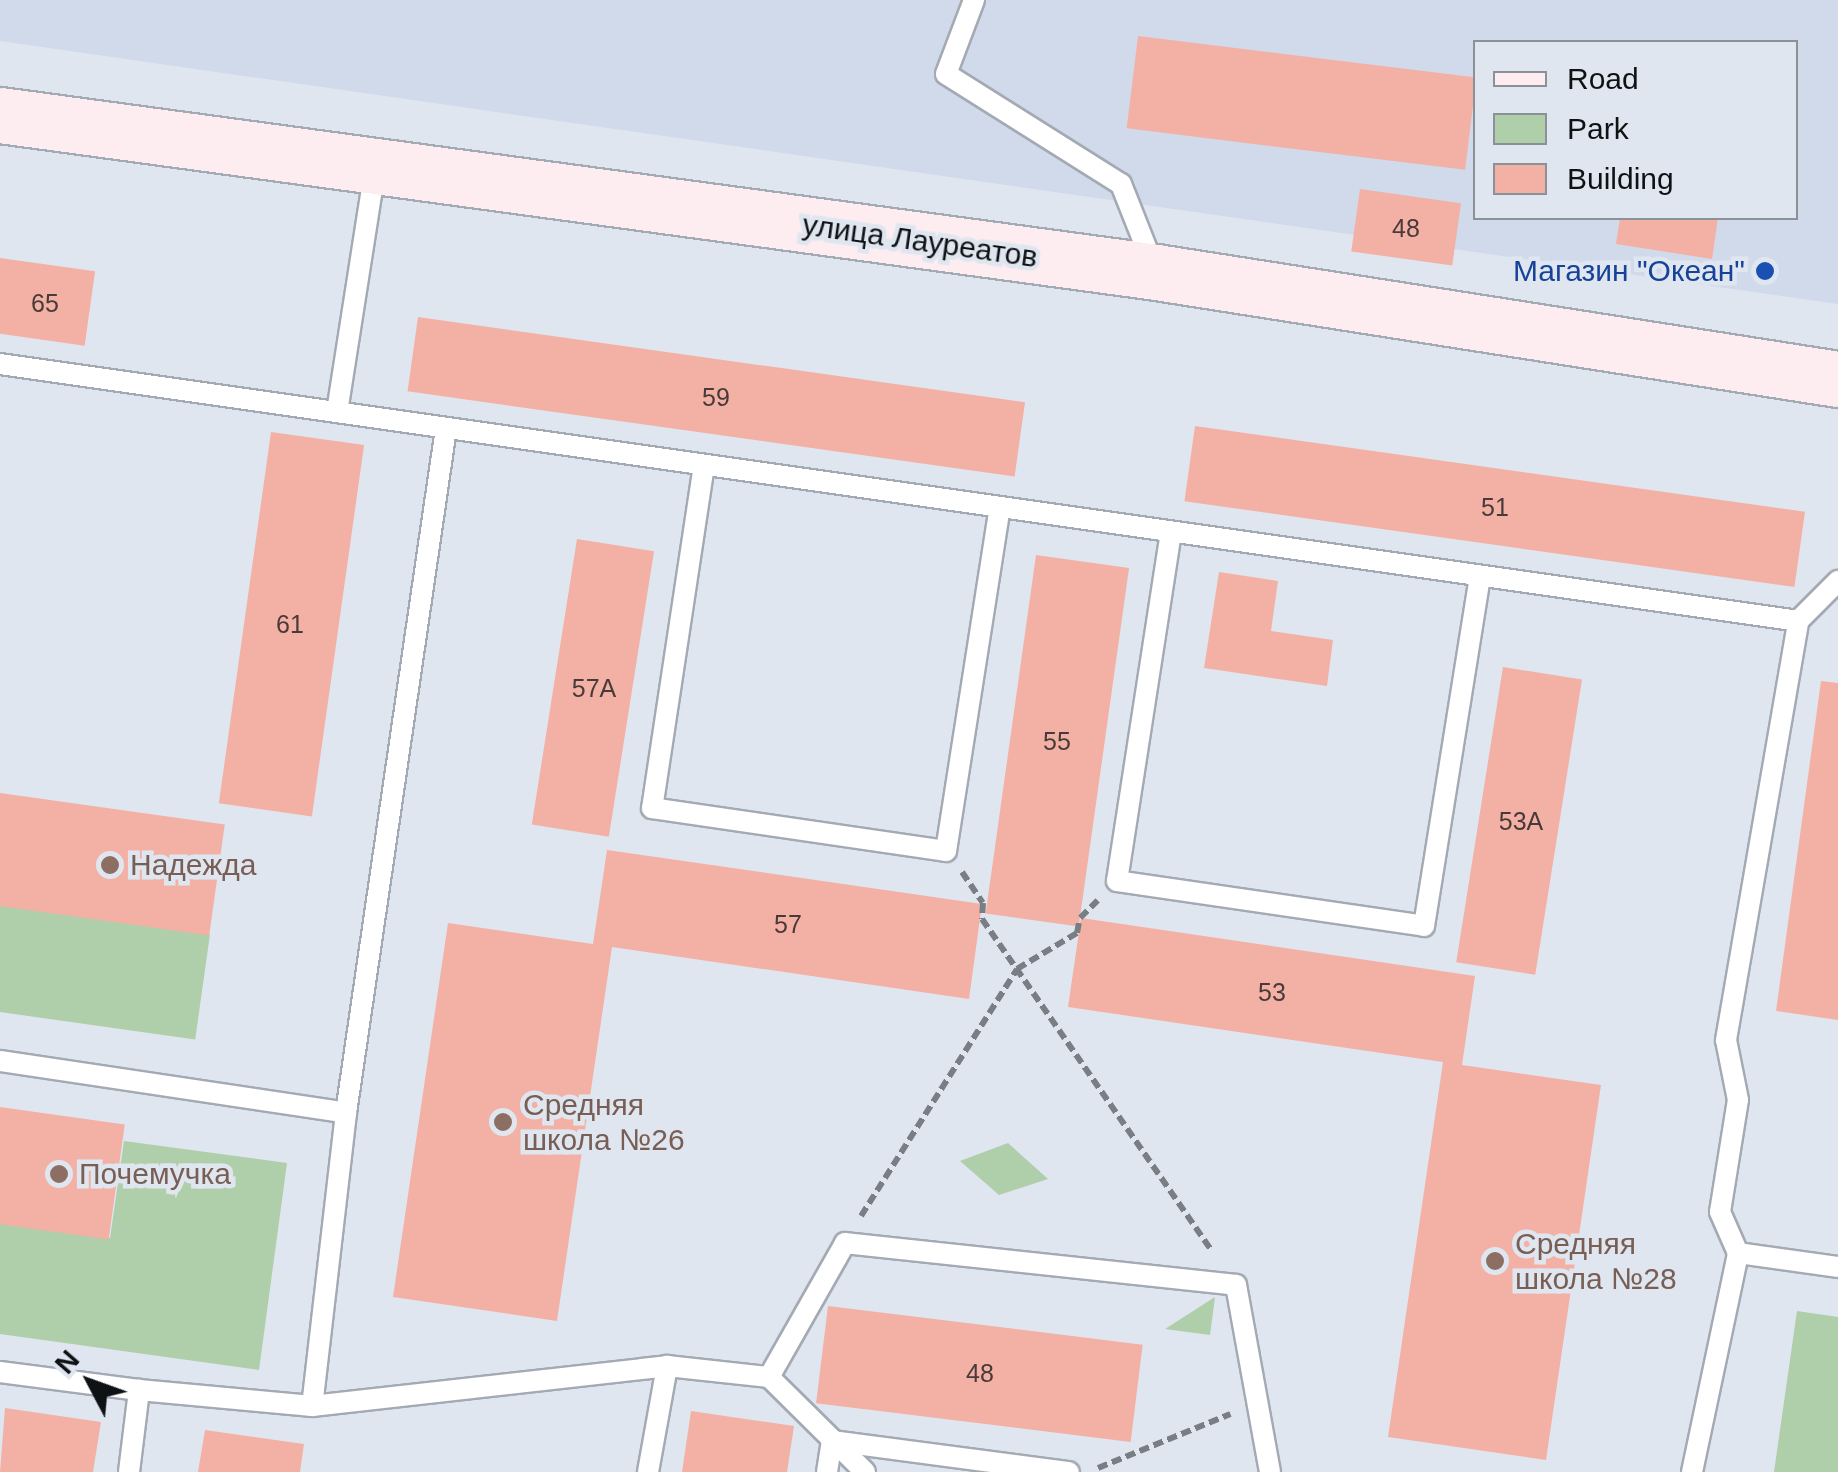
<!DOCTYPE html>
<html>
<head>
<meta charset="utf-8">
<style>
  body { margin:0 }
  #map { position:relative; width:1838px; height:1472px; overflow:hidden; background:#dfe6f0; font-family:Arial,sans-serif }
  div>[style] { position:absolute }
  .built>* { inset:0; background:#d0daeb }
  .green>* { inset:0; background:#afceaa; transform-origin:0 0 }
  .building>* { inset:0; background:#f3b1a5; transform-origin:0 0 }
  .path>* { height:6px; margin-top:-3px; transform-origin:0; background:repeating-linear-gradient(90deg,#797e84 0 10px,transparent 0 15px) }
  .roads { filter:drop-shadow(2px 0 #a4aab3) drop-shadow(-2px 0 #a4aab3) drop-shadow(0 2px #a4aab3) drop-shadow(0 -2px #a4aab3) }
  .lane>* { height:20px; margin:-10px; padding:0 10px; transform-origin:10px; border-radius:10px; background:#fff }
  .secondary>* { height:55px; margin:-27.5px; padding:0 27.5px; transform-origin:27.5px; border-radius:27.5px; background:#fdedf0 }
  .dots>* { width:28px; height:28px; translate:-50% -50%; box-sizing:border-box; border:5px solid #dfe6f0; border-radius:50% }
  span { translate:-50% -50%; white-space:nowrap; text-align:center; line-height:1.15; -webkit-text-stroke:9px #dfe6f0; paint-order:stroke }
  .number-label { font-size:25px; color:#483a39 }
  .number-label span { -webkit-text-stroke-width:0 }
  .street-label { font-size:30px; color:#0f1215 }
  .transit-label { font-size:30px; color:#164399 }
  .right { translate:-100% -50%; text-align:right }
  .education-label { font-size:30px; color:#785e54 }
  .left { translate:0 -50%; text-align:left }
  .legend { position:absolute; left:1473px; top:40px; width:325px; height:180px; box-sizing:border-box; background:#dfe6f0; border:2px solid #8c9198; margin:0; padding:12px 18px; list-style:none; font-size:30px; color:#0f1215 }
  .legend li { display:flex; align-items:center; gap:20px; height:50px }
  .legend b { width:50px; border:2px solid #8c9198 }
  .north { position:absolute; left:40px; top:1332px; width:100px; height:100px; -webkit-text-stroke:8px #dfe6f0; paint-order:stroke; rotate:311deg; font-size:28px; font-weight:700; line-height:40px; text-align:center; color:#0f1215 }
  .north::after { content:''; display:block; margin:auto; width:35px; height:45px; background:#0f1215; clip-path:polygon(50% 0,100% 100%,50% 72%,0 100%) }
</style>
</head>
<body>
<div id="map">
  <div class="built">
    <i style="clip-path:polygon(evenodd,0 0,1838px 0,1838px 304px,0 41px,0 0,1476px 42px,1796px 42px,1796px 218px,1476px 218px,1476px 42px)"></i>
  </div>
  <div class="green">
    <i style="left:0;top:905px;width:212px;height:106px;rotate:8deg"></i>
    <i style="clip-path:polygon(124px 1141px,287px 1163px,259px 1370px,0 1334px,0 1223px,110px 1238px)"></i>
    <i style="clip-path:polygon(1008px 1143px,1048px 1179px,999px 1195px,960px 1161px)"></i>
    <i style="clip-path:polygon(1215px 1297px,1210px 1335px,1165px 1329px)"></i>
    <i style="clip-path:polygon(1797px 1311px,1838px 1317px,1838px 1472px,1774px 1472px)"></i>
  </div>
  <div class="building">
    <i style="left:1138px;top:36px;width:341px;height:93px;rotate:7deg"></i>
    <i style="left:1360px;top:189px;width:102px;height:63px;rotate:8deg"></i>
    <i style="clip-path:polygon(1620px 218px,1718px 218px,1712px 259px,1616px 244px)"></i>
    <i style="left:0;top:258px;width:96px;height:75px;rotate:8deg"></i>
    <i style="left:418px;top:317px;width:613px;height:75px;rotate:8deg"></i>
    <i style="left:1195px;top:426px;width:616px;height:76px;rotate:8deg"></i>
    <i style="left:271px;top:432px;width:94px;height:375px;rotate:8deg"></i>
    <i style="left:577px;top:539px;width:78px;height:289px;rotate:9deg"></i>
    <i style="left:1036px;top:555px;width:94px;height:362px;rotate:8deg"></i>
    <i style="clip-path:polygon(1219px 572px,1278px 581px,1271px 631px,1333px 640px,1327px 686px,1204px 668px)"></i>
    <i style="left:1503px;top:667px;width:80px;height:299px;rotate:9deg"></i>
    <i style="clip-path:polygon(1821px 681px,1838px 683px,1838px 1020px,1776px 1011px)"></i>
    <i style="left:0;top:793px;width:227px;height:112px;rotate:8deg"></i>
    <i style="clip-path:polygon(607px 850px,982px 904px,969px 999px,612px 947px,557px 1321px,393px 1297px,448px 923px,593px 944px)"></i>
    <i style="clip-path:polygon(1081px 918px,1475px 976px,1462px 1065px,1601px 1085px,1546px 1460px,1388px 1437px,1443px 1062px,1068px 1007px)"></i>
    <i style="left:0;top:1107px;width:126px;height:116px;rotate:8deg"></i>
    <i style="left:828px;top:1306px;width:317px;height:98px;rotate:7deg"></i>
    <i style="clip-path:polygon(5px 1408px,101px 1422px,93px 1472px,0 1472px)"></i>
    <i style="clip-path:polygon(691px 1411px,794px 1426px,787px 1472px,682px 1472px)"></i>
    <i style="clip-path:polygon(205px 1430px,304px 1444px,300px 1472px,198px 1472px)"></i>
  </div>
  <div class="path">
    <i style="left:962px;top:872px;width:37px;rotate:56deg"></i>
    <i style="left:983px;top:903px;width:16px;rotate:94deg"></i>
    <i style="left:982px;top:919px;width:404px;rotate:55.3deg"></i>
    <i style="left:861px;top:1216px;width:292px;rotate:-57.7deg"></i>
    <i style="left:1017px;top:969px;width:70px;rotate:-31deg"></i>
    <i style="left:1077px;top:933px;width:15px;rotate:-79deg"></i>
    <i style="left:1080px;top:918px;width:25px;rotate:-45deg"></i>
    <i style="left:1098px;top:1468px;width:143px;rotate:-22.2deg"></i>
  </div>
  <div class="roads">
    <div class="lane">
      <i style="left:974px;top:0;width:79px;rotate:110.7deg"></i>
      <i style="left:946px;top:74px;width:207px;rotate:32.2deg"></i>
      <i style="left:1121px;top:184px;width:92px;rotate:68.4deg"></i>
      <i style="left:0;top:364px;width:1816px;rotate:8.13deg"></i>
      <i style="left:337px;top:412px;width:246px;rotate:-81.1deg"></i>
      <i style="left:704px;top:465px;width:347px;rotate:98.6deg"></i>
      <i style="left:652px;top:808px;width:297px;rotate:8.3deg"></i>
      <i style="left:946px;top:851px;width:348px;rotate:-81.1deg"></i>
      <i style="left:1171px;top:532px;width:353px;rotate:98.8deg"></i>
      <i style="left:1117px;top:881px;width:310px;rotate:8.3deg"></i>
      <i style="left:1424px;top:926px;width:354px;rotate:-80.9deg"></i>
      <i style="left:0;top:1061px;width:350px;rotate:8.5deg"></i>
      <i style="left:346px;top:1113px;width:295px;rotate:96.6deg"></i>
      <i style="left:346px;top:1113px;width:692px;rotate:-81.69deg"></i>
      <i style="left:1738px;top:1253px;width:45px;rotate:-113.7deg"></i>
      <i style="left:1720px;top:1212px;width:113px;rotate:-80.9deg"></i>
      <i style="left:1738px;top:1100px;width:61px;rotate:-101.3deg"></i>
      <i style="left:1726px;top:1040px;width:425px;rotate:-80.2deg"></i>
      <i style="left:1798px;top:621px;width:57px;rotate:-45deg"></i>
      <i style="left:0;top:1372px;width:140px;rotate:7.4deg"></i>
      <i style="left:769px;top:1377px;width:154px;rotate:-60.4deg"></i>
      <i style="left:845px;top:1243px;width:393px;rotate:6.1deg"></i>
      <i style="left:1236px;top:1285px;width:190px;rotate:79.7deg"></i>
      <i style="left:129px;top:1472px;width:83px;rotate:-83deg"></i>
      <i style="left:139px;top:1390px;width:174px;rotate:5.3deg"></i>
      <i style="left:312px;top:1406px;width:357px;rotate:-6.4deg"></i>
      <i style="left:667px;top:1366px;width:103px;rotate:6.2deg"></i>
      <i style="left:769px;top:1377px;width:135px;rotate:44.7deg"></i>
      <i style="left:648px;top:1472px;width:108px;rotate:-79.8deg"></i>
      <i style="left:827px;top:1472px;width:31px;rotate:-81deg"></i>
      <i style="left:832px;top:1441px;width:239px;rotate:7.5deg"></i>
      <i style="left:1692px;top:1472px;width:224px;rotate:-78.1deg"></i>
      <i style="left:1738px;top:1253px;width:101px;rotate:8deg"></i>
    </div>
    <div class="secondary">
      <i style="left:0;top:115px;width:1167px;rotate:7.73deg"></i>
      <i style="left:1156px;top:272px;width:690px;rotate:8.92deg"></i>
    </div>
  </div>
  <div class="dots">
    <i style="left:1765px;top:271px;background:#1a4fb4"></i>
    <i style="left:110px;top:865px;background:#8d6e63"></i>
    <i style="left:503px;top:1122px;background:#8d6e63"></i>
    <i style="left:59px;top:1174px;background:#8d6e63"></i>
    <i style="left:1495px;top:1261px;background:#8d6e63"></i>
  </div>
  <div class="number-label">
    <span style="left:1406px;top:228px">48</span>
    <span style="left:45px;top:303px">65</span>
    <span style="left:716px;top:397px">59</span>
    <span style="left:1495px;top:507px">51</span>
    <span style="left:290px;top:624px">61</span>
    <span style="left:594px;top:688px">57А</span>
    <span style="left:1057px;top:741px">55</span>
    <span style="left:1521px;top:821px">53А</span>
    <span style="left:788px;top:924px">57</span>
    <span style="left:1272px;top:992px">53</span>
    <span style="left:980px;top:1373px">48</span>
  </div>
  <div class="street-label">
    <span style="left:920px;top:241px;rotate:8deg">улица Лауреатов</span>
  </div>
  <div class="transit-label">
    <span class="right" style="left:1745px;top:271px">Магазин "Океан"</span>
  </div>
  <div class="education-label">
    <span class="left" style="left:130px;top:865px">Надежда</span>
    <span class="left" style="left:523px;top:1122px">Средняя<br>школа №26</span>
    <span class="left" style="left:79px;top:1174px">Почемучка</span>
    <span class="left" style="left:1515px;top:1261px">Средняя<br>школа №28</span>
  </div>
  <ul class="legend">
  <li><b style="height:12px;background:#fdedf0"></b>Road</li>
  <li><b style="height:28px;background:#afceaa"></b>Park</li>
  <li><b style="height:28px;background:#f3b1a5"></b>Building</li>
  </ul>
  <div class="north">N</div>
</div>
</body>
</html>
